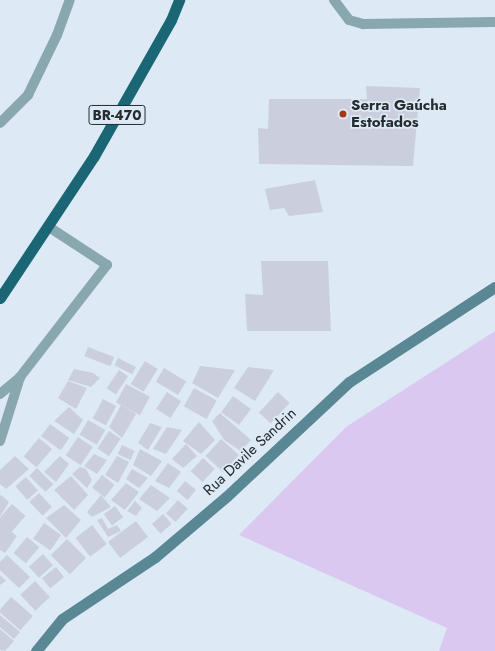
<!DOCTYPE html>
<html>
<head>
<meta charset="utf-8">
<style>
  body { margin:0 }
  #map { position:relative; width:495px; height:651px; overflow:hidden; background:#ddeaf6; font-family:Jost,sans-serif }
  div>[style] { position:absolute }
  .green>* { inset:0; background:#dac8f0 }
  .building>* { inset:0; background:#cacedd; transform-origin:0 0 }
  .service>* { height:10px; margin:-5px; padding:0 5px; transform-origin:5px; border-radius:5px; background:#89a7af }
  .secondary>* { height:11px; margin:-5.5px; padding:0 5.5px; transform-origin:5.5px; border-radius:5.5px; background:#598793 }
  .trunk>* { height:11px; margin:-5.5px; padding:0 5.5px; transform-origin:5.5px; border-radius:5.5px; background:#1a6675 }
  .dots>* { width:11px; height:11px; translate:-50% -50%; box-sizing:border-box; border:2px solid #ddeaf6; border-radius:50% }
  span { translate:-50% -50%; white-space:nowrap; text-align:center; line-height:1.15; -webkit-text-stroke:3.5px #ddeaf6; paint-order:stroke }
  .shield-label span { padding:1px 3px; background:#ddeaf6; border:1px solid; border-radius:3px; -webkit-text-stroke-width:0 }
  .shield-label { font-size:14px; color:#262b2f; font-weight:700 }
  .poi-label { font-size:15px; color:#262b2f; font-weight:700 }
  .left { translate:0 -50%; text-align:left }
  .street-label { font-size:15px; color:#262b2f }
</style>
</head>
<body>
<div id="map">
  <div class="green">
    <i style="clip-path:polygon(495px 331px,495px 651px,439px 651px,447px 628px,239px 535px,346px 427px)"></i>
  </div>
  <div class="building">
    <i style="clip-path:polygon(366px 86px,420px 88px,413px 166px,259px 164px,258px 128px,268px 129px,269px 99px,367px 99px)"></i>
    <i style="clip-path:polygon(315px 180px,323px 212px,289px 216px,284px 208px,270px 210px,265px 189px)"></i>
    <i style="clip-path:polygon(261px 261px,328px 261px,331px 331px,247px 331px,245px 294px,263px 295px)"></i>
    <i style="left:88px;top:347px;width:28px;height:10px;rotate:21deg"></i>
    <i style="left:118px;top:358px;width:20px;height:8px;rotate:27deg"></i>
    <i style="left:145px;top:361px;width:15px;height:27px;rotate:32deg"></i>
    <i style="clip-path:polygon(200px 366px,235px 370px,218px 398px,192px 383px)"></i>
    <i style="clip-path:polygon(248px 367px,274px 370px,255px 401px,234px 388px)"></i>
    <i style="left:164px;top:368px;width:26px;height:16px;rotate:31deg"></i>
    <i style="clip-path:polygon(74px 369px,93px 373px,100px 378px,91px 387px,68px 380px)"></i>
    <i style="left:119px;top:370px;width:11px;height:22px;rotate:34deg"></i>
    <i style="clip-path:polygon(68px 381px,87px 388px,76px 409px,58px 398px)"></i>
    <i style="left:126px;top:384px;width:27px;height:21px;rotate:28deg"></i>
    <i style="left:194px;top:388px;width:26px;height:21px;rotate:29deg"></i>
    <i style="left:167px;top:392px;width:17px;height:20px;rotate:33deg"></i>
    <i style="left:278px;top:392px;width:16px;height:28px;rotate:43deg"></i>
    <i style="left:233px;top:396px;width:22px;height:20px;rotate:36deg"></i>
    <i style="left:103px;top:399px;width:15px;height:22px;rotate:28deg"></i>
    <i style="clip-path:polygon(121px 405px,136px 414px,122px 438px,109px 427px)"></i>
    <i style="clip-path:polygon(69px 407px,83px 420px,74px 434px,54px 421px)"></i>
    <i style="clip-path:polygon(220px 413px,251px 440px,241px 451px,224px 440px,212px 421px)"></i>
    <i style="left:88px;top:420px;width:20px;height:17px;rotate:30deg"></i>
    <i style="clip-path:polygon(199px 422px,215px 440px,201px 454px,183px 441px)"></i>
    <i style="clip-path:polygon(150px 423px,162px 427px,148px 450px,138px 443px)"></i>
    <i style="left:50px;top:424px;width:24px;height:15px;rotate:36deg"></i>
    <i style="clip-path:polygon(167px 427px,182px 430px,166px 454px,153px 449px)"></i>
    <i style="left:109px;top:431px;width:14px;height:21px;rotate:34deg"></i>
    <i style="left:78px;top:437px;width:18px;height:22px;rotate:34deg"></i>
    <i style="left:39px;top:438px;width:17px;height:24px;rotate:40deg"></i>
    <i style="left:221px;top:439px;width:24px;height:23px;rotate:42deg"></i>
    <i style="clip-path:polygon(186px 444px,197px 456px,183px 468px,172px 459px)"></i>
    <i style="left:122px;top:445px;width:14px;height:10px;rotate:25deg"></i>
    <i style="clip-path:polygon(140px 449px,162px 461px,151px 476px,133px 465px)"></i>
    <i style="clip-path:polygon(94px 454px,107px 460px,97px 474px,84px 466px)"></i>
    <i style="clip-path:polygon(15px 456px,29px 469px,6px 489px,0 484px,0 470px)"></i>
    <i style="clip-path:polygon(60px 456px,69px 464px,56px 482px,44px 472px)"></i>
    <i style="clip-path:polygon(117px 456px,129px 462px,118px 483px,105px 475px)"></i>
    <i style="left:203px;top:458px;width:16px;height:18px;rotate:43deg"></i>
    <i style="clip-path:polygon(168px 463px,181px 472px,169px 488px,155px 481px)"></i>
    <i style="clip-path:polygon(80px 467px,86px 469px,92px 480px,87px 488px,72px 474px)"></i>
    <i style="left:37px;top:468px;width:23px;height:11px;rotate:45deg"></i>
    <i style="clip-path:polygon(132px 469px,148px 478px,139px 488px,126px 479px)"></i>
    <i style="left:102px;top:475px;width:16px;height:16px;rotate:38deg"></i>
    <i style="clip-path:polygon(71px 476px,88px 495px,74px 510px,54px 490px)"></i>
    <i style="left:26px;top:477px;width:18px;height:14px;rotate:49deg"></i>
    <i style="left:185px;top:481px;width:14px;height:13px;rotate:39deg"></i>
    <i style="clip-path:polygon(126px 483px,139px 492px,125px 510px,111px 500px)"></i>
    <i style="clip-path:polygon(151px 485px,170px 498px,157px 511px,139px 499px)"></i>
    <i style="left:39px;top:493px;width:19px;height:13px;rotate:47deg"></i>
    <i style="clip-path:polygon(1px 495px,9px 502px,0 517px,0 496px)"></i>
    <i style="clip-path:polygon(101px 495px,111px 507px,92px 517px,87px 512px)"></i>
    <i style="left:178px;top:500px;width:13px;height:18px;rotate:42deg"></i>
    <i style="clip-path:polygon(135px 501px,142px 508px,136px 516px,127px 511px)"></i>
    <i style="left:12px;top:504px;width:18px;height:22px;rotate:41deg"></i>
    <i style="clip-path:polygon(64px 505px,81px 520px,66px 538px,46px 518px)"></i>
    <i style="left:115px;top:506px;width:14px;height:14px;rotate:54deg"></i>
    <i style="left:163px;top:514px;width:13px;height:15px;rotate:48deg"></i>
    <i style="clip-path:polygon(102px 518px,108px 529px,117px 525px,121px 531px,108px 537px,97px 520px)"></i>
    <i style="left:136px;top:521px;width:20px;height:35px;rotate:53deg"></i>
    <i style="clip-path:polygon(0 523px,17px 536px,5px 553px,0 550px)"></i>
    <i style="left:44px;top:523px;width:21px;height:19px;rotate:35deg"></i>
    <i style="left:92px;top:525px;width:24px;height:21px;rotate:52deg"></i>
    <i style="left:27px;top:537px;width:16px;height:21px;rotate:40deg"></i>
    <i style="left:67px;top:539px;width:27px;height:23px;rotate:45deg"></i>
    <i style="left:43px;top:554px;width:15px;height:19px;rotate:48deg"></i>
    <i style="clip-path:polygon(7px 555px,30px 577px,19px 588px,0 570px,0 562px)"></i>
    <i style="left:56px;top:567px;width:13px;height:18px;rotate:51deg"></i>
    <i style="clip-path:polygon(0 575px,6px 581px,0 585px)"></i>
    <i style="left:35px;top:581px;width:22px;height:20px;rotate:47deg"></i>
    <i style="left:11px;top:597px;width:29px;height:19px;rotate:41deg"></i>
    <i style="clip-path:polygon(0 615px,20px 632px,14px 639px,0 627px)"></i>
    <i style="clip-path:polygon(0 629px,14px 641px,5px 651px,0 650px)"></i>
  </div>
  <div class="service">
    <i style="left:334px;top:0;width:25px;rotate:53deg"></i>
    <i style="left:349px;top:20px;width:15px;rotate:16deg"></i>
    <i style="left:363px;top:24px;width:132px;rotate:-0.9deg"></i>
    <i style="left:0;top:123px;width:40px;rotate:-45deg"></i>
    <i style="left:28px;top:95px;width:67px;rotate:-64.2deg"></i>
    <i style="left:57px;top:35px;width:37px;rotate:-70deg"></i>
    <i style="left:0;top:394px;width:26px;rotate:-40deg"></i>
    <i style="left:20px;top:377px;width:142px;rotate:-52.2deg"></i>
    <i style="left:107px;top:265px;width:69px;rotate:-146.8deg"></i>
    <i style="left:0;top:441px;width:67px;rotate:-72.6deg"></i>
  </div>
  <div class="secondary">
    <i style="left:36px;top:651px;width:41px;rotate:-50.9deg"></i>
    <i style="left:62px;top:619px;width:112px;rotate:-33.7deg"></i>
    <i style="left:155px;top:557px;width:94px;rotate:-40.3deg"></i>
    <i style="left:227px;top:496px;width:167px;rotate:-43.1deg"></i>
    <i style="left:349px;top:382px;width:174px;rotate:-33.1deg"></i>
  </div>
  <div class="trunk">
    <i style="left:0;top:298px;width:170px;rotate:-56.5deg"></i>
    <i style="left:94px;top:156px;width:156px;rotate:-60.5deg"></i>
    <i style="left:171px;top:20px;width:22px;rotate:-68deg"></i>
  </div>
  <div class="dots">
    <i style="left:343px;top:114px;background:#a13a19"></i>
  </div>
  <div class="shield-label">
    <span style="left:117px;top:115px">BR-470</span>
  </div>
  <div class="poi-label">
    <span class="left" style="left:351px;top:114px">Serra Gaúcha<br>Estofados</span>
  </div>
  <div class="street-label">
    <span style="left:250px;top:452px;rotate:-43deg">Rua Davile Sandrin</span>
  </div>
</div>
</body>
</html>
